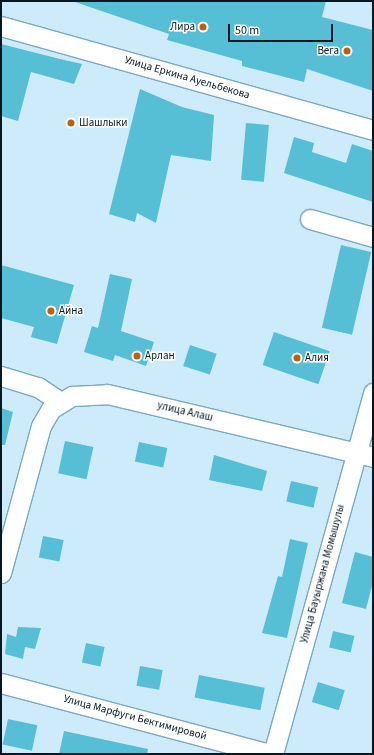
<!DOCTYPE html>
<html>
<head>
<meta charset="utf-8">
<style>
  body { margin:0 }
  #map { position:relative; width:374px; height:755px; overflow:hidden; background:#ceebfc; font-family:"Source Sans 3",sans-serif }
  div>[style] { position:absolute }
  .building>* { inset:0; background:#56bfd5; transform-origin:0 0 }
  .roads { filter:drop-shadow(1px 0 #7aa9c4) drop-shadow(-1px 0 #7aa9c4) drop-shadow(0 1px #7aa9c4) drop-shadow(0 -1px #7aa9c4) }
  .minor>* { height:19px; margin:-9.5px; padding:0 9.5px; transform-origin:9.5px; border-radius:9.5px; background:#fff }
  .dots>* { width:11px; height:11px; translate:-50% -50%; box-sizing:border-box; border:2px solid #fff; border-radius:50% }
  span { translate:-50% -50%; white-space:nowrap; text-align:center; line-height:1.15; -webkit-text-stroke:3px #fff; paint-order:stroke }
  .poi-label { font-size:11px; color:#051822 }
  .right { translate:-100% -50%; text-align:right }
  .left { translate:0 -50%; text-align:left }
  .street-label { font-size:11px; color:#051822 }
  .frame { position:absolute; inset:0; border:2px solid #051822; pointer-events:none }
  .scale { position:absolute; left:228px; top:24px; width:105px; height:18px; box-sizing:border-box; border:2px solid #051822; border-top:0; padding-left:5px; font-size:12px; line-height:14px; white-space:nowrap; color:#051822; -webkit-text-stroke:3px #fff; paint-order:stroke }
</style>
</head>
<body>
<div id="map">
  <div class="building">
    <i style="clip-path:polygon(72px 1px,326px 1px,322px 17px,373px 30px,373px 91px,307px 69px,304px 82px,242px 66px,242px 61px,167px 40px,169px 34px)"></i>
    <i style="clip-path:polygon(1px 44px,56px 58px,82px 64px,74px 84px,31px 72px,18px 121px,1px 116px)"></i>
    <i style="clip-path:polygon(140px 89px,182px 107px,214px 115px,211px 161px,171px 155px,156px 223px,137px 213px,135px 222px,109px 214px)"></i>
    <i style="left:246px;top:123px;width:23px;height:57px;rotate:5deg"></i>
    <i style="clip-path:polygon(294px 137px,314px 143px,312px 152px,346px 163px,352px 144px,373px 151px,373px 202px,284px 173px)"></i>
    <i style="left:341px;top:245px;width:31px;height:85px;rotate:13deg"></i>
    <i style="clip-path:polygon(1px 265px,74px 285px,57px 344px,31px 337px,34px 327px,1px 318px)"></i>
    <i style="clip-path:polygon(110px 274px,132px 279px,121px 331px,154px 342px,146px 366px,115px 355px,113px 361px,84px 352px,92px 326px,98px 328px)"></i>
    <i style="left:274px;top:332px;width:59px;height:35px;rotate:19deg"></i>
    <i style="left:190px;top:345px;width:28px;height:22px;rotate:18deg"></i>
    <i style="clip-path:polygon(1px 408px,13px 412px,5px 445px,1px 445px)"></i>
    <i style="left:65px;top:441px;width:29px;height:33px;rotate:12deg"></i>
    <i style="left:139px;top:442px;width:29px;height:20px;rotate:12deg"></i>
    <i style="clip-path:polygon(214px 455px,267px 471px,262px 491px,209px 480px)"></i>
    <i style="left:291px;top:481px;width:28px;height:21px;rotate:13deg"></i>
    <i style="left:43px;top:536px;width:21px;height:22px;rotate:11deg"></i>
    <i style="clip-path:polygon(290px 539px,308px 543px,287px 638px,262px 633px,278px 576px,282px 577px)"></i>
    <i style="clip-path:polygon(355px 552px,373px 557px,373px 582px,366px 609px,342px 603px)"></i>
    <i style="clip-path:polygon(18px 627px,41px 628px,35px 649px,25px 647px,23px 659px,5px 654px,7px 634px,16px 637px)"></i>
    <i style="left:333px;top:631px;width:22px;height:17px;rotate:13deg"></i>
    <i style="left:86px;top:643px;width:19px;height:20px;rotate:12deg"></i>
    <i style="left:140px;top:666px;width:23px;height:20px;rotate:10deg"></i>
    <i style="left:199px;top:675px;width:67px;height:23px;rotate:11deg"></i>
    <i style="left:318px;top:682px;width:28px;height:21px;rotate:17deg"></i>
    <i style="left:8px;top:719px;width:30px;height:26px;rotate:12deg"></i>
    <i style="clip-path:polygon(64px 731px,148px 749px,147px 754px,59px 754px)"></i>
  </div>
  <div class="roads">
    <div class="minor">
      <i style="left:1px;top:26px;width:386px;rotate:15.6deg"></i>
      <i style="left:310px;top:219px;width:66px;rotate:15.9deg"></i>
      <i style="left:1px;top:376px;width:39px;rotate:17deg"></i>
      <i style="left:38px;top:387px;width:25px;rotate:34deg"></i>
      <i style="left:1px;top:573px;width:152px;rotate:-74.8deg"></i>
      <i style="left:41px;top:426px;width:20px;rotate:-60deg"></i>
      <i style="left:51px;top:409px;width:25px;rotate:-32deg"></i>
      <i style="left:72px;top:396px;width:35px;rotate:-3deg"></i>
      <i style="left:107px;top:394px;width:273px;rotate:13.3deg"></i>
      <i style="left:1px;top:683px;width:278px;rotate:14.8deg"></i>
      <i style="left:273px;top:754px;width:375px;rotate:-74.5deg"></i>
    </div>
  </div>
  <div class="dots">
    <i style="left:203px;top:27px;background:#bd600e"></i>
    <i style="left:347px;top:51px;background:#bd600e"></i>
    <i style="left:71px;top:123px;background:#bd600e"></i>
    <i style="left:51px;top:311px;background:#bd600e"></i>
    <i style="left:137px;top:356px;background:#bd600e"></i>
    <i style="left:297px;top:358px;background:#bd600e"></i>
  </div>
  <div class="poi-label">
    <span class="right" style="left:195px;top:27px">Лира</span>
    <span class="right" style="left:339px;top:51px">Вега</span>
    <span class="left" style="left:79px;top:123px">Шашлыки</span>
    <span class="left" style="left:59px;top:311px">Айна</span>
    <span class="left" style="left:145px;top:356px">Арлан</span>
    <span class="left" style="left:305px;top:358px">Алия</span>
  </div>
  <div class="street-label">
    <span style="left:187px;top:78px;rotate:16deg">Улица Еркина Ауельбекова</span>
    <span style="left:185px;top:412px;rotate:13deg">улица Алаш</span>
    <span style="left:323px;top:574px;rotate:-75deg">Улица Бауыржана Момышулы</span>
    <span style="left:135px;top:718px;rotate:15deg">Улица Марфуги Бектимировой</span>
  </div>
  <div class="frame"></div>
  <div class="scale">50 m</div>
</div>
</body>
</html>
